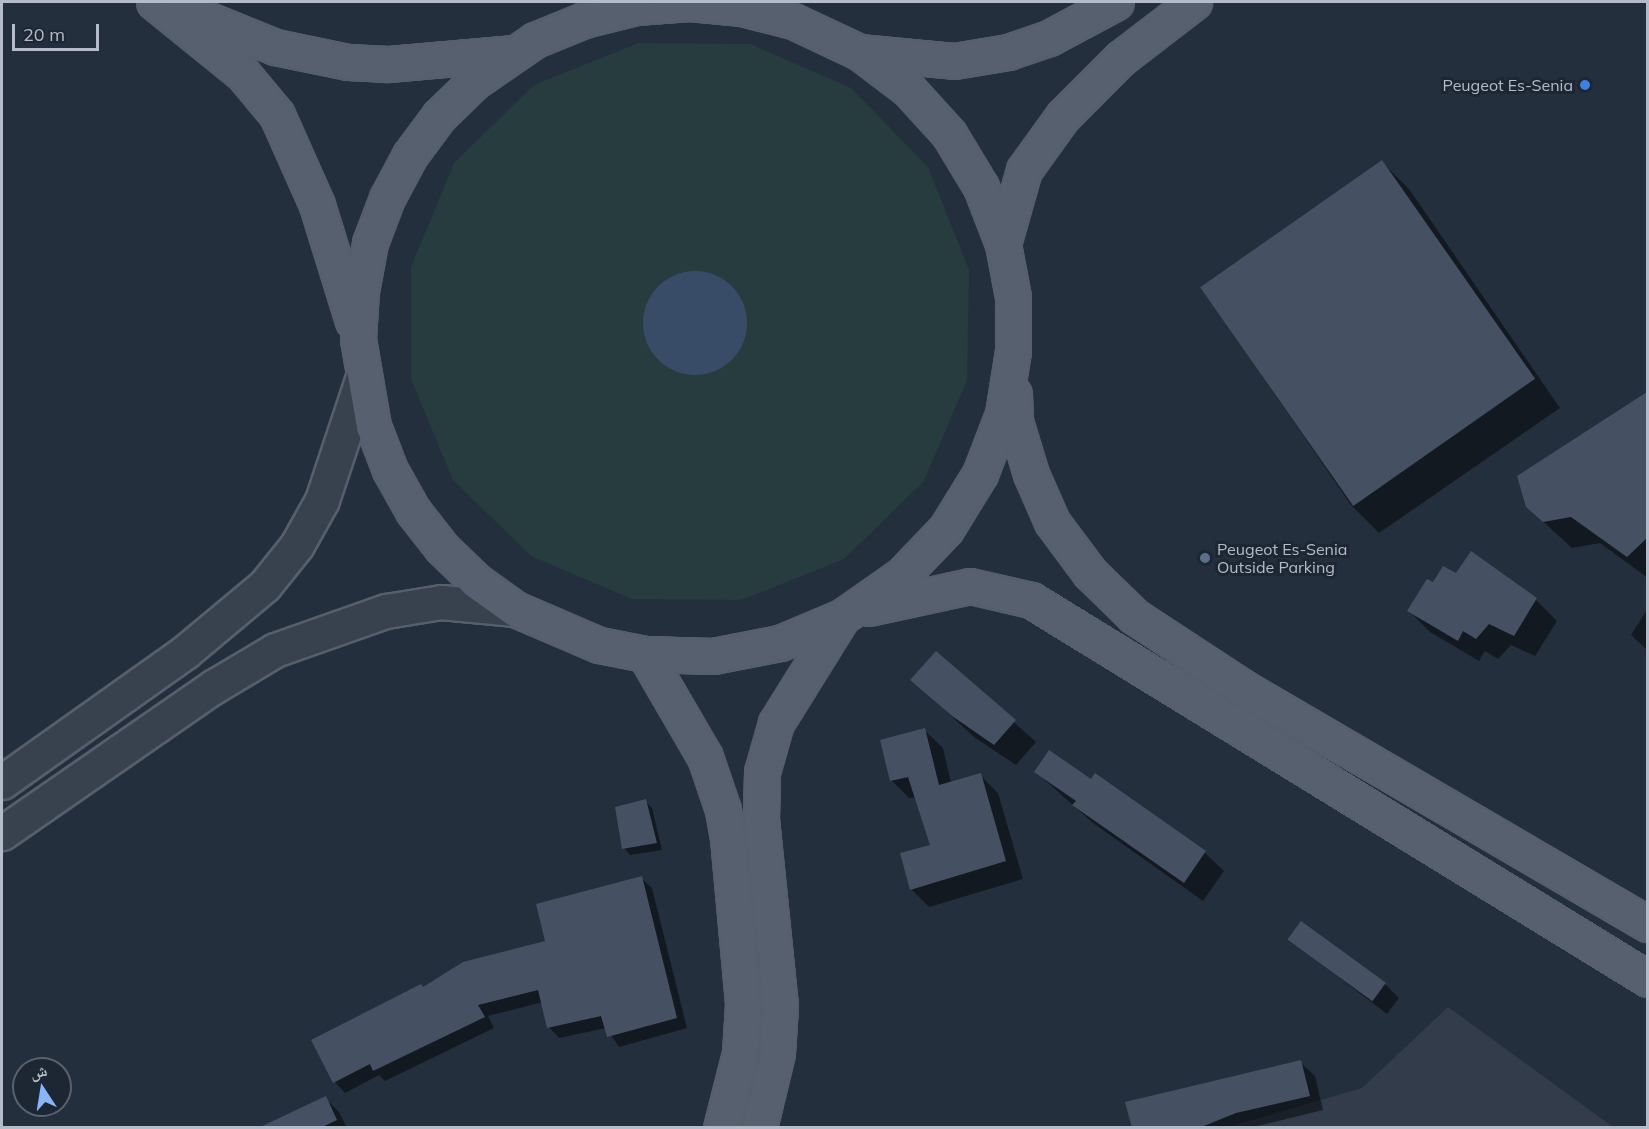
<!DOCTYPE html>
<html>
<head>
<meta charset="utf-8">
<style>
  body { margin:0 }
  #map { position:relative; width:1649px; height:1129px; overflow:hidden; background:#242f3e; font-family:Mulish,"Noto Naskh Arabic",sans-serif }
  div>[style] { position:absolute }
  .airport>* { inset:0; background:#323c4b }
  .green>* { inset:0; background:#263c3f }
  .water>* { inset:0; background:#394c67 }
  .round { border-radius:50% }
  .shadow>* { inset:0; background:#0007 }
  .building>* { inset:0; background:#455162; transform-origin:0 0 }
  .roads { filter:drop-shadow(2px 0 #565f6c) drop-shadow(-2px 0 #565f6c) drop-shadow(0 2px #565f6c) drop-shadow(0 -2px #565f6c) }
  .minor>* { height:33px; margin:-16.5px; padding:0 16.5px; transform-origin:16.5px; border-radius:16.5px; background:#38414e }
  .major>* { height:33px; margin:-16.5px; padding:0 16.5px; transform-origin:16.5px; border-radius:16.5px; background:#56606e }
  .dots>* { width:16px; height:16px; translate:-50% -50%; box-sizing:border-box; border:3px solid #1d2633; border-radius:50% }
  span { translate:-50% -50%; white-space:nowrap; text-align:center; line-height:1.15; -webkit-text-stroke:6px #1d2633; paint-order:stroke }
  .poi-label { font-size:16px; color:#b4bcc9 }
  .right { translate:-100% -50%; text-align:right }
  .left { translate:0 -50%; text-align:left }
  .frame { position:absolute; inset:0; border:3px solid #b4bcc9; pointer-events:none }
  .north { position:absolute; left:12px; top:1057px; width:60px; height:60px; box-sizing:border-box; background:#1d2633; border:2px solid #59626f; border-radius:50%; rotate:348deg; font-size:16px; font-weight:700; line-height:24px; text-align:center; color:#b4bcc9 }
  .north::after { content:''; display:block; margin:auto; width:21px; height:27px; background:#8ab4f8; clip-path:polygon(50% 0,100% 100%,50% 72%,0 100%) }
  .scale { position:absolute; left:12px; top:24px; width:87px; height:27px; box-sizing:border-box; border:3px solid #b4bcc9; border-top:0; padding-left:8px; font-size:18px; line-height:21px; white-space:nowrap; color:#b4bcc9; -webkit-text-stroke:4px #1d2633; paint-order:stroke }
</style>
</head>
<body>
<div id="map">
  <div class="airport">
    <i style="clip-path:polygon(1448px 1007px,1613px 1127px,1228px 1127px,1362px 1088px)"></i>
  </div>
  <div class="green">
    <i style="clip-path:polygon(639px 43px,750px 44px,851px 88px,928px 167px,969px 270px,967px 380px,924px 481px,844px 559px,741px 600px,632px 599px,531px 556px,453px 480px,411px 379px,411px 267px,454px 163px,534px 85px)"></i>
  </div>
  <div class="water">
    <i class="round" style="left:643px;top:271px;width:104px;height:104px"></i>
  </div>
  <div class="shadow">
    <i style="clip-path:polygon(1382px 162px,1409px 189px,1560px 408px,1379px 533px,1351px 505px,1201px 287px)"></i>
    <i style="clip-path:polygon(1640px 399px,1648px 406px,1648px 578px,1600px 543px,1572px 548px,1527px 507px)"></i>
    <i style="clip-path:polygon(1471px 553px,1536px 600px,1557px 621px,1535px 656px,1511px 645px,1498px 659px,1485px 651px,1479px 661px,1430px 632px,1409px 611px,1434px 583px,1456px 575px)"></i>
    <i style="clip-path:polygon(1648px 608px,1648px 651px,1631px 635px)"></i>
    <i style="clip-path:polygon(936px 653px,1036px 742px,1016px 765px,974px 737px,912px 680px)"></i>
    <i style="clip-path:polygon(924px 730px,943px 748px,951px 783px,980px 775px,998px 793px,1023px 879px,929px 907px,911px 889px,932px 846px,916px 797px,909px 798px,891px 780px)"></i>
    <i style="clip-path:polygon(1036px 772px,1092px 781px,1095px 776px,1205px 853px,1224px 871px,1203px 901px,1093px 823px)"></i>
    <i style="clip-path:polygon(645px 801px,652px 808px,662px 850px,630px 855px,624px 848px)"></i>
    <i style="clip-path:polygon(641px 878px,652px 888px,687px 1028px,619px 1047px,606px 1028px,559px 1038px,549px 1027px,543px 1002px,488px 1016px,494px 1028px,385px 1081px,379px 1075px,345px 1093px,335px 1082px,313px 1041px,424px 988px,547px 943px)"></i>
    <i style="clip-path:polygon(1289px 939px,1385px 984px,1399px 998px,1387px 1014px)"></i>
    <i style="clip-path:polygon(1300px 1062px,1315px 1076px,1323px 1110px,1249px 1128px,1133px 1128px)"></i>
    <i style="clip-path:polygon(325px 1098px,339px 1112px,347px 1128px,297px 1128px)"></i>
  </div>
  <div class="building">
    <i style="left:1382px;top:160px;width:267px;height:222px;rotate:55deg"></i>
    <i style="clip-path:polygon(1647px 392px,1647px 538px,1627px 557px,1571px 517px,1543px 522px,1526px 507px,1517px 476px)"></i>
    <i style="clip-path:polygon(1471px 551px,1537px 598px,1514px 636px,1489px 624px,1476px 639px,1463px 631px,1458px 641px,1407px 611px,1427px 579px,1433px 582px,1443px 566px,1456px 573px)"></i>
    <i style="clip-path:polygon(936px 651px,1016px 720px,994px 745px,952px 716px,910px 680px)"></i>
    <i style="clip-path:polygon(925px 728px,939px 785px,981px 773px,1006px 861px,910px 890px,900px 853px,930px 845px,908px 777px,890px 781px,880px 740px)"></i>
    <i style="clip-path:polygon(1049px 750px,1091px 779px,1095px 773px,1206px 851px,1184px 883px,1072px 805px,1076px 801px,1034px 772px)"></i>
    <i style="clip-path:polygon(646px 799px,657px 843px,622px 849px,615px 807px)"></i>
    <i style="clip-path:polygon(642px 876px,677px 1018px,607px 1037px,601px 1016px,547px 1028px,538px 990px,478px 1005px,485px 1017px,373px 1071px,370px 1064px,333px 1083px,311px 1040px,421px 984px,423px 987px,463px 962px,545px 941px,536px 904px)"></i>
    <i style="left:1301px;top:921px;width:105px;height:23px;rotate:36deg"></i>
    <i style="clip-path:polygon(1301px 1060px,1310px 1096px,1236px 1113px,1199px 1128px,1132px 1128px,1125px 1102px)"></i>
    <i style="clip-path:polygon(326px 1096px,337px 1120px,320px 1128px,258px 1128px)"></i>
  </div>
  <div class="roads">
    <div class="minor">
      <i style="left:2px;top:782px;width:224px;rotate:-35.4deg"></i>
      <i style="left:185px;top:652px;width:104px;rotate:-39.9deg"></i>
      <i style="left:265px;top:585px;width:51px;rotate:-51.3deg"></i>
      <i style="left:297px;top:545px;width:51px;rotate:-60.9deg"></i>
      <i style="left:322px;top:500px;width:126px;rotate:-71.6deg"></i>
      <i style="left:2px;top:833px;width:257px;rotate:-34.7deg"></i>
      <i style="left:213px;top:687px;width:72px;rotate:-30.8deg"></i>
      <i style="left:275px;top:650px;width:118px;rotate:-19.4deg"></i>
      <i style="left:386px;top:611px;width:56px;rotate:-9.3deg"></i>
      <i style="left:441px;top:602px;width:74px;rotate:5.4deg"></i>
    </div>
    <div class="major">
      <i style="left:154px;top:2px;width:114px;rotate:39deg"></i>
      <i style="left:243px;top:74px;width:53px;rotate:50.3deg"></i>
      <i style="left:277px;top:115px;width:98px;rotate:66deg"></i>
      <i style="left:317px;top:205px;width:121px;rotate:72.8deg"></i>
      <i style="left:177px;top:7px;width:106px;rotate:22.2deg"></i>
      <i style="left:275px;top:47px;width:75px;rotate:11.6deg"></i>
      <i style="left:348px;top:62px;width:40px;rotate:2.9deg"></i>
      <i style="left:388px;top:64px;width:125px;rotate:-5deg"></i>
      <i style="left:859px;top:52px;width:95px;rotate:5.4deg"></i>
      <i style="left:954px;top:61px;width:55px;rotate:-9.5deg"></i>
      <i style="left:1008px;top:52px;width:43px;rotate:-18.9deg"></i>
      <i style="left:1049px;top:38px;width:76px;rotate:-28.2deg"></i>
      <i style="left:1003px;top:244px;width:77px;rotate:-74.2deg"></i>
      <i style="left:1024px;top:170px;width:67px;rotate:-54.2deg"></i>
      <i style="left:1063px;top:116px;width:82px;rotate:-45deg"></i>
      <i style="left:1121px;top:58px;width:92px;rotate:-37.5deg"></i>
      <i style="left:1014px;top:394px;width:27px;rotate:88deg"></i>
      <i style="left:1015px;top:421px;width:55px;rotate:73.2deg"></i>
      <i style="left:1031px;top:474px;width:52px;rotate:66.4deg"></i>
      <i style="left:1052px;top:522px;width:64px;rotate:53.3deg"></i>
      <i style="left:1090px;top:573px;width:62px;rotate:44.3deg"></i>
      <i style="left:1134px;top:616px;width:129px;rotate:33.3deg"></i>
      <i style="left:1242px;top:687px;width:470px;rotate:30.3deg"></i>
      <i style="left:869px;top:608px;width:103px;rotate:-12.3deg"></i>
      <i style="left:970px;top:586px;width:63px;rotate:12.9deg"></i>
      <i style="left:1031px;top:600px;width:724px;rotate:31.56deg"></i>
      <i style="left:645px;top:654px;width:68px;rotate:1.7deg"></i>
      <i style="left:713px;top:656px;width:68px;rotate:-11deg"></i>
      <i style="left:780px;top:643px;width:67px;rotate:-22.8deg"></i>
      <i style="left:842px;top:617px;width:73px;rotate:-35deg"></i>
      <i style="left:902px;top:575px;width:64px;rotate:-46.3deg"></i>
      <i style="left:946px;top:529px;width:65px;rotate:-58.3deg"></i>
      <i style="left:980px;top:474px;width:64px;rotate:-69deg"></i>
      <i style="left:1003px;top:414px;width:64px;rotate:-81deg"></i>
      <i style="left:1013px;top:351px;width:54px;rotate:-90deg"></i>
      <i style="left:1013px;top:297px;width:54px;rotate:-100.7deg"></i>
      <i style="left:1003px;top:244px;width:61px;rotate:-111.1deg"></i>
      <i style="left:981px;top:187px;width:62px;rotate:-121.1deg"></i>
      <i style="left:949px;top:134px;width:61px;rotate:-132.3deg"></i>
      <i style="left:908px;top:89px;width:61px;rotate:-142.9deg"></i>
      <i style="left:859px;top:52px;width:73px;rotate:-154.8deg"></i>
      <i style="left:793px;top:21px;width:53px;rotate:-165.7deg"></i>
      <i style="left:742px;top:8px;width:53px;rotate:-174.6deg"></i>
      <i style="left:689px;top:3px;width:53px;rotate:175.7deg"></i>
      <i style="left:636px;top:7px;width:54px;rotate:166deg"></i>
      <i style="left:584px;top:20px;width:53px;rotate:157.8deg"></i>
      <i style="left:535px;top:40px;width:74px;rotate:145.5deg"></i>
      <i style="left:474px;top:82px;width:49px;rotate:135.8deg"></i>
      <i style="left:439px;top:116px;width:49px;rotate:126.6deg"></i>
      <i style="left:410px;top:155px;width:49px;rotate:118.1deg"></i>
      <i style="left:387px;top:198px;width:48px;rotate:110.7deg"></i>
      <i style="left:370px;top:243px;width:49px;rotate:100.6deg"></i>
      <i style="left:361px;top:291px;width:48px;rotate:93.6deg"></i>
      <i style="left:358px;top:339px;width:88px;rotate:80.2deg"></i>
      <i style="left:373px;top:426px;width:47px;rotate:68.9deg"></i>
      <i style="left:390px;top:470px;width:47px;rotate:60.7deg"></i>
      <i style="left:413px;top:511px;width:47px;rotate:51.9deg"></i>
      <i style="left:442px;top:548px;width:47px;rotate:44.1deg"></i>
      <i style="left:476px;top:581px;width:48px;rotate:35.7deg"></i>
      <i style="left:515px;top:609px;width:91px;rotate:23.2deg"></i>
      <i style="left:599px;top:645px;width:47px;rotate:11.1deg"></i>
      <i style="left:645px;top:654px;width:119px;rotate:59.8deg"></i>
      <i style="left:705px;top:757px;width:56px;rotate:71.2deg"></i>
      <i style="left:723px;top:810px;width:28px;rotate:80deg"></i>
      <i style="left:728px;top:838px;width:167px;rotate:84.8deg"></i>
      <i style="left:743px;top:1004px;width:49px;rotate:93.5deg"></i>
      <i style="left:740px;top:1053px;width:77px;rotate:104.2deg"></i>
      <i style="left:759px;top:1128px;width:77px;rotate:-76.5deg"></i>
      <i style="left:777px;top:1053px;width:47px;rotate:-86.3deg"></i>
      <i style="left:780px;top:1006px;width:187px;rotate:-95.8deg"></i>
      <i style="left:761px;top:820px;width:48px;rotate:-88.8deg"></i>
      <i style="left:762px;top:772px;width:51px;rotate:-74.1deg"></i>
      <i style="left:776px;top:723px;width:125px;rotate:-58.1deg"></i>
    </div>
  </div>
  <div class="dots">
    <i style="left:1585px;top:85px;background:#3f7fe0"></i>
    <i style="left:1205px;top:558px;background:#5c6f8a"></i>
  </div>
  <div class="poi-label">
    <span class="right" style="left:1573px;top:85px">Peugeot Es-Senia</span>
    <span class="left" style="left:1217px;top:558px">Peugeot Es-Senia<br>Outside Parking</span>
  </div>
  <div class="frame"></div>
  <div class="north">ش</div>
  <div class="scale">20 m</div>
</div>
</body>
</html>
